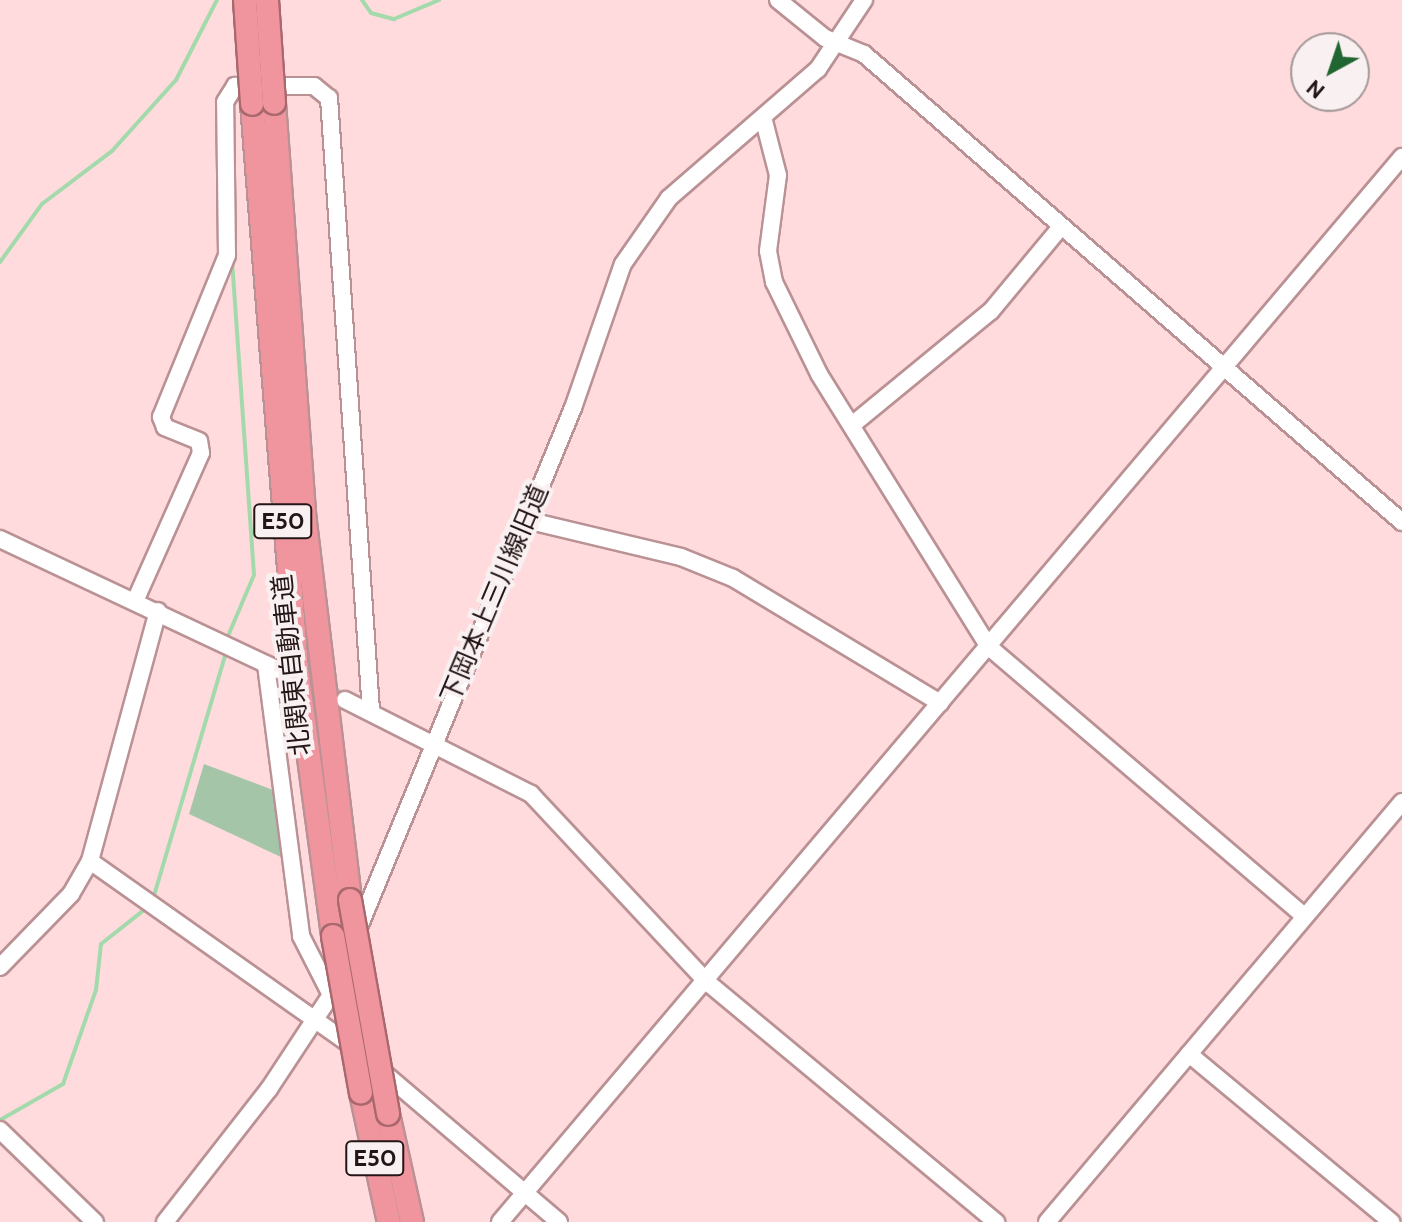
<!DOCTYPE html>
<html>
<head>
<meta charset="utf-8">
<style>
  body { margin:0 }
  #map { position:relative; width:1402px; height:1222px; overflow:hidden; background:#ffdbdd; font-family:Cabin,"Noto Sans JP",sans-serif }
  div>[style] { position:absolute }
  .green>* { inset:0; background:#a5c5a9 }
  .stream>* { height:4px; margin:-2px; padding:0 2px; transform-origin:2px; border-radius:2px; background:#a4daab }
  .minor-tunnel>* { height:16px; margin-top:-8px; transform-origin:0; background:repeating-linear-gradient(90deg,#debdbf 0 16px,transparent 0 24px) }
  .roads { filter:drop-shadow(2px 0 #ba9194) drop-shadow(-2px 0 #ba9194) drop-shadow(0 2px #ba9194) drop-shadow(0 -2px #ba9194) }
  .minor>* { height:16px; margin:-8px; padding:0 8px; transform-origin:8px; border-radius:8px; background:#fff }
  .highway>* { height:22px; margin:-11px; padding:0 11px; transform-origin:11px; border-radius:11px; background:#f0959d }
  .bridges { filter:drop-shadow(2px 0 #a9686e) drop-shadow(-2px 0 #a9686e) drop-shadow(0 2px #a9686e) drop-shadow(0 -2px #a9686e) }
  .highway-bridge>* { height:22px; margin:-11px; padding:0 11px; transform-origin:11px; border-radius:11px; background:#f0959d }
  span { translate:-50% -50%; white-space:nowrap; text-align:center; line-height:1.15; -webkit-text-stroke:8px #f9f0f1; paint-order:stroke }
  .shield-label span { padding:2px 6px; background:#f9f0f1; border:2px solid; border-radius:6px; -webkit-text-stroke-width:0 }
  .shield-label { font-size:24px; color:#241516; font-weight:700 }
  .street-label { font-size:26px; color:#241516 }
  .north { position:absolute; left:1290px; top:32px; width:80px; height:80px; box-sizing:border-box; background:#f9f0f1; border:2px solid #a49899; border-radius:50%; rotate:220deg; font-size:22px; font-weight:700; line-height:32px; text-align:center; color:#241516 }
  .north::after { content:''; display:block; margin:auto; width:28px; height:36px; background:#216632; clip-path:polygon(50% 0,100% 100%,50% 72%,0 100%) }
</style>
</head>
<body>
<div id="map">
  <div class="green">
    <i style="clip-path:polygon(204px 764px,273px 790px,281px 857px,189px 814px)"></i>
  </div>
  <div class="stream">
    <i style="left:362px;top:0;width:16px;rotate:55deg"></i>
    <i style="left:371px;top:13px;width:24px;rotate:15deg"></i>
    <i style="left:394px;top:19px;width:49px;rotate:-22.9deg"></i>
    <i style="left:0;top:262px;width:72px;rotate:-54.1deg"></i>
    <i style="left:42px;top:204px;width:88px;rotate:-37.1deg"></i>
    <i style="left:112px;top:151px;width:96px;rotate:-48deg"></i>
    <i style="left:176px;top:80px;width:90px;rotate:-62.9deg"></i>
    <i style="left:228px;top:636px;width:66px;rotate:-66.9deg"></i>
    <i style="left:254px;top:575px;width:315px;rotate:-94deg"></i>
    <i style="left:153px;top:899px;width:253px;rotate:-73.5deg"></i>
    <i style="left:0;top:1120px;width:73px;rotate:-29.7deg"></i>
    <i style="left:63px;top:1084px;width:100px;rotate:-70.7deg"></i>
    <i style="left:96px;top:990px;width:46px;rotate:-83.8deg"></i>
    <i style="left:101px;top:944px;width:61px;rotate:-38.4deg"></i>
  </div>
  <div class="minor-tunnel">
    <i style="left:279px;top:670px;width:72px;rotate:24.4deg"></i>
  </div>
  <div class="roads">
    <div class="minor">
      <i style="left:778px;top:0;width:60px;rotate:39deg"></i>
      <i style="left:825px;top:38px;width:42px;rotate:22.3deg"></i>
      <i style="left:864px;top:54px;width:713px;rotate:41.02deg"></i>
      <i style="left:764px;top:121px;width:56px;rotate:75.5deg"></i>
      <i style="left:778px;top:175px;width:77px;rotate:97.5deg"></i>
      <i style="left:768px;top:251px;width:32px;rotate:79deg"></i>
      <i style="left:774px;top:282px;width:102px;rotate:63.9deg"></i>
      <i style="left:819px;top:374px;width:320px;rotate:58.1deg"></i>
      <i style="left:988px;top:646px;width:416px;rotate:40.5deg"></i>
      <i style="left:852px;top:425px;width:180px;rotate:-39.4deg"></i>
      <i style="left:991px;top:311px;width:108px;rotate:-50.3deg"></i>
      <i style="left:526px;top:520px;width:159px;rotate:13.4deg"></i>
      <i style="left:681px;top:557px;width:56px;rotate:22deg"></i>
      <i style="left:733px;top:578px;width:242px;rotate:31.1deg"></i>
      <i style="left:0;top:539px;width:308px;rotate:25.2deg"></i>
      <i style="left:136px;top:599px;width:160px;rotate:-66deg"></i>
      <i style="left:201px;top:453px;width:12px;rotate:-99deg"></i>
      <i style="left:199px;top:441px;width:37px;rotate:-158deg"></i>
      <i style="left:165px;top:427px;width:11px;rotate:-112deg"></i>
      <i style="left:161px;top:417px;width:175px;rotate:-67.8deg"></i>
      <i style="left:227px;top:255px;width:153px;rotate:-90.7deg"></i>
      <i style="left:225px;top:102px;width:19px;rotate:-58deg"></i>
      <i style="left:235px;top:86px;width:79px"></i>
      <i style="left:314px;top:86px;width:19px;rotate:39deg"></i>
      <i style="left:329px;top:98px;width:614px;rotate:86.08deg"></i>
      <i style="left:266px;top:665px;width:273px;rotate:82.6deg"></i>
      <i style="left:301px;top:936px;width:66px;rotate:63deg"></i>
      <i style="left:345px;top:700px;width:208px;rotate:26.8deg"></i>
      <i style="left:531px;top:794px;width:258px;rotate:46.9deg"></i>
      <i style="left:707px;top:982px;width:376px;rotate:39.7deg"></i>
      <i style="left:90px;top:861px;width:323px;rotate:35.2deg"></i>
      <i style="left:0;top:967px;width:102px;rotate:-45.8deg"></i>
      <i style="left:71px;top:894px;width:38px;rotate:-60deg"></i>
      <i style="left:90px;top:861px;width:259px;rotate:-74.8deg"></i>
      <i style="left:1189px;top:1054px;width:263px;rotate:39.7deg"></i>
      <i style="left:377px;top:1067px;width:239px;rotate:40.4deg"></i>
      <i style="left:0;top:1130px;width:132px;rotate:44.1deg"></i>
      <i style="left:165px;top:1222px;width:169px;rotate:-52deg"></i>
      <i style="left:269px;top:1089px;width:113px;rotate:-56.6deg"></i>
      <i style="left:331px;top:995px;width:635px;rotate:-67.6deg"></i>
      <i style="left:573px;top:408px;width:152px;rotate:-70.9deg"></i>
      <i style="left:623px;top:264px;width:80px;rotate:-55.1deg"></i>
      <i style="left:669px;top:198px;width:197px;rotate:-40.9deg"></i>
      <i style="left:818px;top:69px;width:83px;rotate:-56.3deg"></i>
      <i style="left:500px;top:1222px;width:1396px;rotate:-49.74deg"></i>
      <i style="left:1047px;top:1222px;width:550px;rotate:-49.79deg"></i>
    </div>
    <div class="highway">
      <i style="left:274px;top:103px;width:420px;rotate:85.8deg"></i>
      <i style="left:305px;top:522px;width:381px;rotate:83.2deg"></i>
      <i style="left:252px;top:104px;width:567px;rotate:85.45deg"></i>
      <i style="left:297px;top:669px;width:269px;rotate:82.3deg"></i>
      <i style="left:361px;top:1093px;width:132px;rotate:77.8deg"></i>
      <i style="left:388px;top:1114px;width:111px;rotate:77.5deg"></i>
    </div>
  </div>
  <div class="bridges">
    <div class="highway-bridge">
      <i style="left:245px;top:0;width:104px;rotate:86.1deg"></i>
      <i style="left:267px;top:0;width:103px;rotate:86.1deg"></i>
      <i style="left:350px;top:900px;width:217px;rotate:79.9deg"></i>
      <i style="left:333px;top:936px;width:159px;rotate:79.9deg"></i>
    </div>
  </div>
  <div class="shield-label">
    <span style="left:283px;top:521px">E50</span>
    <span style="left:375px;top:1158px">E50</span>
  </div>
  <div class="street-label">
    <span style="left:495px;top:594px;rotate:-67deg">下岡本上三川線旧道</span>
    <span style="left:292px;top:665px;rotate:-96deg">北関東自動車道</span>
  </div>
  <div class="north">N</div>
</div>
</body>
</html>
